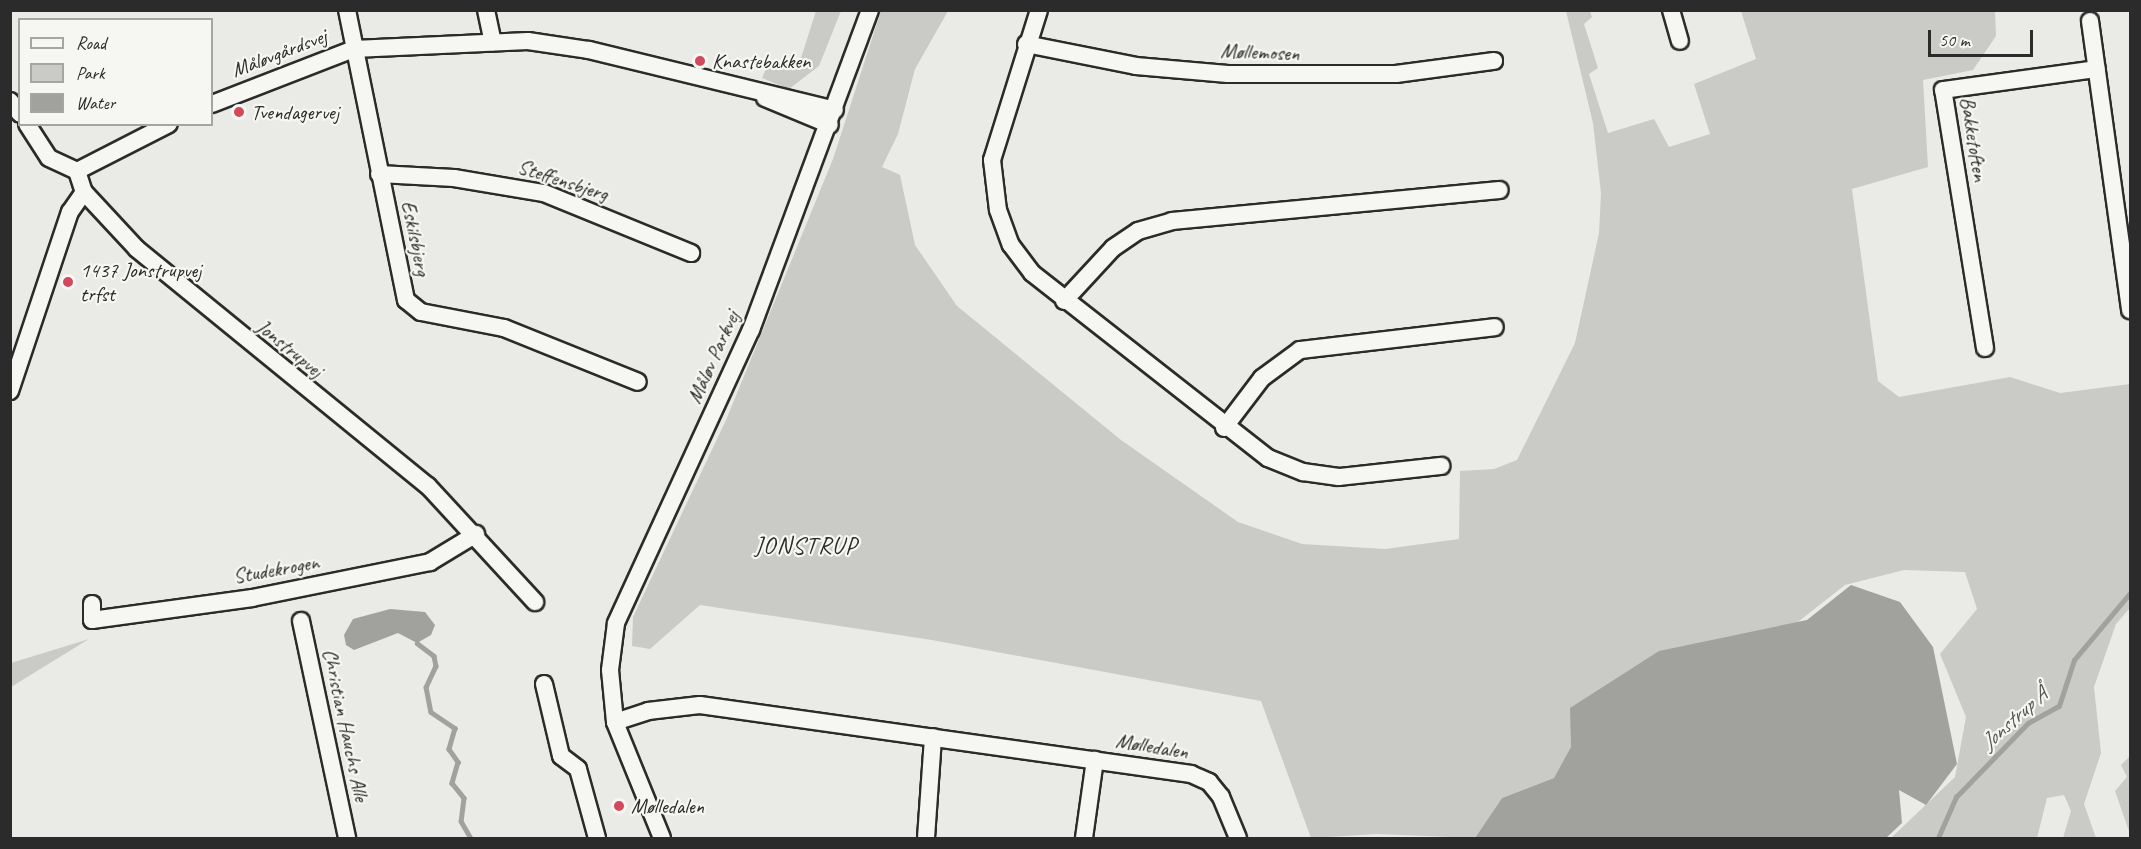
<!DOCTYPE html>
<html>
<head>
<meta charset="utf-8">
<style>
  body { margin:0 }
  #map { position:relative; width:2141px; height:849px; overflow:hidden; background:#eaeae6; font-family:Caveat,sans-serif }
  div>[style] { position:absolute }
  .green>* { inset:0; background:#cacac7 }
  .water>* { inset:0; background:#a1a19e }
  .stream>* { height:4.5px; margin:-2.25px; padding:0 2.25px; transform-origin:2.25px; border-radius:2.25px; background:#a1a19e }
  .roads { filter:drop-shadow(2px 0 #2b2b2b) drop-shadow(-2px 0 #2b2b2b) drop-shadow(0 2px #2b2b2b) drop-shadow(0 -2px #2b2b2b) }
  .minor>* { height:16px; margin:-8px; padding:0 8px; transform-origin:8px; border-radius:8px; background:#f6f6f2 }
  .dots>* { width:16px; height:16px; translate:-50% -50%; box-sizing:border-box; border:3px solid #f6f6f2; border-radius:50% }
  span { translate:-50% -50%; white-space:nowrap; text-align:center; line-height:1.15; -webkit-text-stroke:4.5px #f6f6f2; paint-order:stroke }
  .street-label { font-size:21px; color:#2b2b2b }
  .poi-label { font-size:21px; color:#2b2b2b }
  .left { translate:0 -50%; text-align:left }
  .water-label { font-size:22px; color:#545453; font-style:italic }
  .quarter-label { font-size:24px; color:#2b2b2b; letter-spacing:1.5px }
  .frame { position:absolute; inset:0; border:12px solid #2b2b2b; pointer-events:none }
  .legend { position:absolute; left:18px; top:18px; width:195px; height:108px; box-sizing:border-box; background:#f6f6f2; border:2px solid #a5a5a2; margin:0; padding:8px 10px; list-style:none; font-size:18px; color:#2b2b2b }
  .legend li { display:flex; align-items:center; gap:12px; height:30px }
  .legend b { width:30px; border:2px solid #a5a5a2 }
  .scale { position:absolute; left:1928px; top:30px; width:105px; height:27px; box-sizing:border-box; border:3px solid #2b2b2b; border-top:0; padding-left:8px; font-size:18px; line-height:21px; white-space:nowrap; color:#2b2b2b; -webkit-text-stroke:4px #f6f6f2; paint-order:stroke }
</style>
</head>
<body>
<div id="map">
  <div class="green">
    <i style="clip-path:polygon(816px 11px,841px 11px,819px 66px,789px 89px,762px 78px,768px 64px,789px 69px,800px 61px)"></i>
    <i style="clip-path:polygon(881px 11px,948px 11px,915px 69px,898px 134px,882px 167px,900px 175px,915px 245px,957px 306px,1121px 440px,1238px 522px,1302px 544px,1385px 549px,1459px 539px,1460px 471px,1494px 469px,1517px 460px,1575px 343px,1599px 233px,1601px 193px,1593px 123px,1566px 11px,1590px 11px,1592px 17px,1584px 24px,1598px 68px,1589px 74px,1608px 133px,1654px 119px,1669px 147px,1710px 134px,1694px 84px,1756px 59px,1741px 11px,1995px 11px,1996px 36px,1973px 70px,1923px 80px,1928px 167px,1852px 189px,1878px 381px,1899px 397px,2010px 377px,2060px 393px,2130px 384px,2130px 608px,2116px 624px,2094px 687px,2101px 753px,2084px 804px,2096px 838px,2063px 838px,2071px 811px,2064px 795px,2047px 798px,2037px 838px,1891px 838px,1955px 777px,1966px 717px,1940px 654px,1977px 609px,1965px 572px,1904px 570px,1845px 585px,1780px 636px,1563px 763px,1554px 778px,1502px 798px,1475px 838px,1377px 834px,1311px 838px,1261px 701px,932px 640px,700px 605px,650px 649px,632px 646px,633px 617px,726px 420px,833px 159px)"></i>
    <i style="clip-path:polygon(89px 639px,11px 687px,11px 663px)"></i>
    <i style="clip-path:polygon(2130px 756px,2130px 834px,2115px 791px,2127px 777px,2121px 765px)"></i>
  </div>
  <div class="water">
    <i style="clip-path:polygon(1851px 585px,1900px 602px,1933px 647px,1957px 764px,1926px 805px,1899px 790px,1902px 823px,1886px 838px,1475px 838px,1502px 798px,1554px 778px,1571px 747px,1570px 708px,1659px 651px,1807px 620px)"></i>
    <i style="clip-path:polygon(390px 609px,425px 612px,435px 625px,431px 635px,417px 643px,398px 633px,354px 650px,346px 645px,344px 635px,353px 619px)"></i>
  </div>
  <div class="stream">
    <i style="left:417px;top:643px;width:21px;rotate:37deg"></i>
    <i style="left:434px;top:656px;width:10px;rotate:79deg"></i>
    <i style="left:436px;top:666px;width:23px;rotate:115deg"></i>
    <i style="left:426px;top:687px;width:25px;rotate:79deg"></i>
    <i style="left:431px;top:712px;width:29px;rotate:34deg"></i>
    <i style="left:455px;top:728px;width:22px;rotate:106deg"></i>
    <i style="left:449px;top:749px;width:16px;rotate:55deg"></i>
    <i style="left:458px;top:762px;width:22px;rotate:106deg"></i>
    <i style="left:452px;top:783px;width:19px;rotate:51deg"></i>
    <i style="left:464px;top:798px;width:23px;rotate:97deg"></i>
    <i style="left:461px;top:821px;width:20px;rotate:60deg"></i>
    <i style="left:1938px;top:838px;width:45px;rotate:-66.3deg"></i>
    <i style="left:1956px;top:797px;width:103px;rotate:-45.8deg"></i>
    <i style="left:2028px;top:723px;width:35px;rotate:-29deg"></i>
    <i style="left:2059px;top:706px;width:48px;rotate:-71.9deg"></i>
    <i style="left:2074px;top:660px;width:87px;rotate:-50.1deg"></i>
  </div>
  <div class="roads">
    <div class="minor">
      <i style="left:347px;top:10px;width:296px;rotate:78.5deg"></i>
      <i style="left:406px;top:300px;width:19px;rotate:39deg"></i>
      <i style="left:421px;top:312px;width:85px;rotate:10.9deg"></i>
      <i style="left:504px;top:328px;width:144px;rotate:21.9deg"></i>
      <i style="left:486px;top:10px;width:33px;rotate:78deg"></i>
      <i style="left:1039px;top:10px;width:157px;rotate:107.4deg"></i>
      <i style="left:992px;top:160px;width:50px;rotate:83.2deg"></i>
      <i style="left:998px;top:210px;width:37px;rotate:70deg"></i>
      <i style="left:1011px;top:245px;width:35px;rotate:53deg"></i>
      <i style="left:1032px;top:273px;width:300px;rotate:38.1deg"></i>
      <i style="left:1268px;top:458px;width:38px;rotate:22deg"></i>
      <i style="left:1303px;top:472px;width:36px;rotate:8deg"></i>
      <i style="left:1339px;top:477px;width:103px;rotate:-6.2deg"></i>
      <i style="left:1671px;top:10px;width:32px;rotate:74deg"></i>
      <i style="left:2090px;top:21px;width:292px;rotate:82.1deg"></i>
      <i style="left:1026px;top:44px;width:112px;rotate:11.3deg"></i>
      <i style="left:1136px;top:66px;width:92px;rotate:5deg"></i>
      <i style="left:1228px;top:74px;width:168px"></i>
      <i style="left:1396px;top:74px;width:99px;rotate:-7.6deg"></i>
      <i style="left:765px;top:98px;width:70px;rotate:22.6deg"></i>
      <i style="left:10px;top:101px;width:16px;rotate:52deg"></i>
      <i style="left:212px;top:104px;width:152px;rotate:-21.2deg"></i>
      <i style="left:354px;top:49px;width:174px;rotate:-2.6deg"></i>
      <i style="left:528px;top:41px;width:62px;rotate:8.4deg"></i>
      <i style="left:589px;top:50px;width:253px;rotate:13.7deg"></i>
      <i style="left:27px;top:124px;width:40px;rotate:57.1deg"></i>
      <i style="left:49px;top:158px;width:31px;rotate:25deg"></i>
      <i style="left:77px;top:171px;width:22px;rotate:72deg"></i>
      <i style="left:84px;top:192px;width:78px;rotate:47.1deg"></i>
      <i style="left:137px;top:249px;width:375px;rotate:39.2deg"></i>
      <i style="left:428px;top:486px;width:158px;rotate:47.3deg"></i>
      <i style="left:77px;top:171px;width:103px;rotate:-27.1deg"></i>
      <i style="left:379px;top:174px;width:75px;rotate:3.1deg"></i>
      <i style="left:454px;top:178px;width:91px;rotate:9.5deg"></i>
      <i style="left:544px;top:193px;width:159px;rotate:22.2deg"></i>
      <i style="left:1064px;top:301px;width:72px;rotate:-47.2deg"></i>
      <i style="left:1113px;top:248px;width:30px;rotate:-34deg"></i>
      <i style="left:1138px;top:231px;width:35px;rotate:-16deg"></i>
      <i style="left:1172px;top:221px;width:329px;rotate:-5.4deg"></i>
      <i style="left:1985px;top:348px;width:261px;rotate:-99.2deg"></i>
      <i style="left:1943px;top:90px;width:155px;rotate:-7.8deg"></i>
      <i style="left:10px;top:391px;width:189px;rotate:-71.5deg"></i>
      <i style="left:70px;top:212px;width:24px;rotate:-55deg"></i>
      <i style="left:1224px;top:428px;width:63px;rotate:-52.8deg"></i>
      <i style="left:1262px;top:378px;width:47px;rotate:-36.4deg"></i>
      <i style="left:1300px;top:350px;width:196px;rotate:-6.7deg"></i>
      <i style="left:92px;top:604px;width:16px;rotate:90deg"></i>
      <i style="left:92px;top:620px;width:162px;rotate:-7.8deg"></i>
      <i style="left:252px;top:598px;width:182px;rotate:-11.4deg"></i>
      <i style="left:430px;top:562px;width:54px;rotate:-31.3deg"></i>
      <i style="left:301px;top:621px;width:222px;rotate:78deg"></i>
      <i style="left:544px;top:684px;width:74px;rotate:76.7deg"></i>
      <i style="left:561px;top:756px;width:21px;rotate:37deg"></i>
      <i style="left:578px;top:769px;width:72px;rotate:74.6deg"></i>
      <i style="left:615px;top:722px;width:35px;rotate:-18deg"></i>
      <i style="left:648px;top:711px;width:52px;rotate:-6.6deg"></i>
      <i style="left:700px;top:705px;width:496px;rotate:8deg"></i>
      <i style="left:1191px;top:774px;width:20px;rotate:24deg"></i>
      <i style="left:1209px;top:782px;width:19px;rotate:51deg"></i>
      <i style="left:1221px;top:797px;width:44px;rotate:67.5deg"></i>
      <i style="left:662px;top:838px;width:125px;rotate:-112.1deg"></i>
      <i style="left:615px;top:722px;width:52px;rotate:-95.5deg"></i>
      <i style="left:610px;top:670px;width:47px;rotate:-82.7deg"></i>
      <i style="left:616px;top:623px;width:323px;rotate:-65.3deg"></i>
      <i style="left:751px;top:330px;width:341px;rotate:-69.6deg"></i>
      <i style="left:926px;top:838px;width:101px;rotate:-86deg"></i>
      <i style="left:1084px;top:838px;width:79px;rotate:-82deg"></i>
    </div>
  </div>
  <div class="dots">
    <i style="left:700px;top:61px;background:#d1495b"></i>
    <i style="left:239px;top:112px;background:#d1495b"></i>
    <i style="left:68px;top:282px;background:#d1495b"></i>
    <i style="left:619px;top:806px;background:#d1495b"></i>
  </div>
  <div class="street-label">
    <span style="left:1260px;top:52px;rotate:2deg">Møllemosen</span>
    <span style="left:279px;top:53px;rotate:-21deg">Måløvgårdsvej</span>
    <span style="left:1974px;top:139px;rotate:81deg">Bakketoften</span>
    <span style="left:563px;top:180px;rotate:18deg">Steffensbjerg</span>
    <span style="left:416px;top:238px;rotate:78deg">Eskilsbjerg</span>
    <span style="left:290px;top:348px;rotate:39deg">Jonstrupvej</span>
    <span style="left:713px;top:357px;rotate:-66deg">Måløv Parkvej</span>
    <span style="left:276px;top:569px;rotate:-10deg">Studekrogen</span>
    <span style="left:346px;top:725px;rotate:78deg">Christian Hauchs Alle</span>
    <span style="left:1152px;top:746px;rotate:9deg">Mølledalen</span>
  </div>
  <div class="poi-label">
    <span class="left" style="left:712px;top:61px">Knastebakken</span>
    <span class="left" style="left:251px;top:112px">Tvendagervej</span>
    <span class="left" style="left:80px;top:282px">1437 Jonstrupvej<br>trfst</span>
    <span class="left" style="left:631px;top:806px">Mølledalen</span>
  </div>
  <div class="water-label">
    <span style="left:2014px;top:719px;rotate:-42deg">Jonstrup Å</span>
  </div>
  <div class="quarter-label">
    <span style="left:806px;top:546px">JONSTRUP</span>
  </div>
  <div class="frame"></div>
  <ul class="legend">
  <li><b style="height:8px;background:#f6f6f2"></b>Road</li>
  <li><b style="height:16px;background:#cacac7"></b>Park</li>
  <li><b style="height:16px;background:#a1a19e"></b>Water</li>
  </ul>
  <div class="scale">50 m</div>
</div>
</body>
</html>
